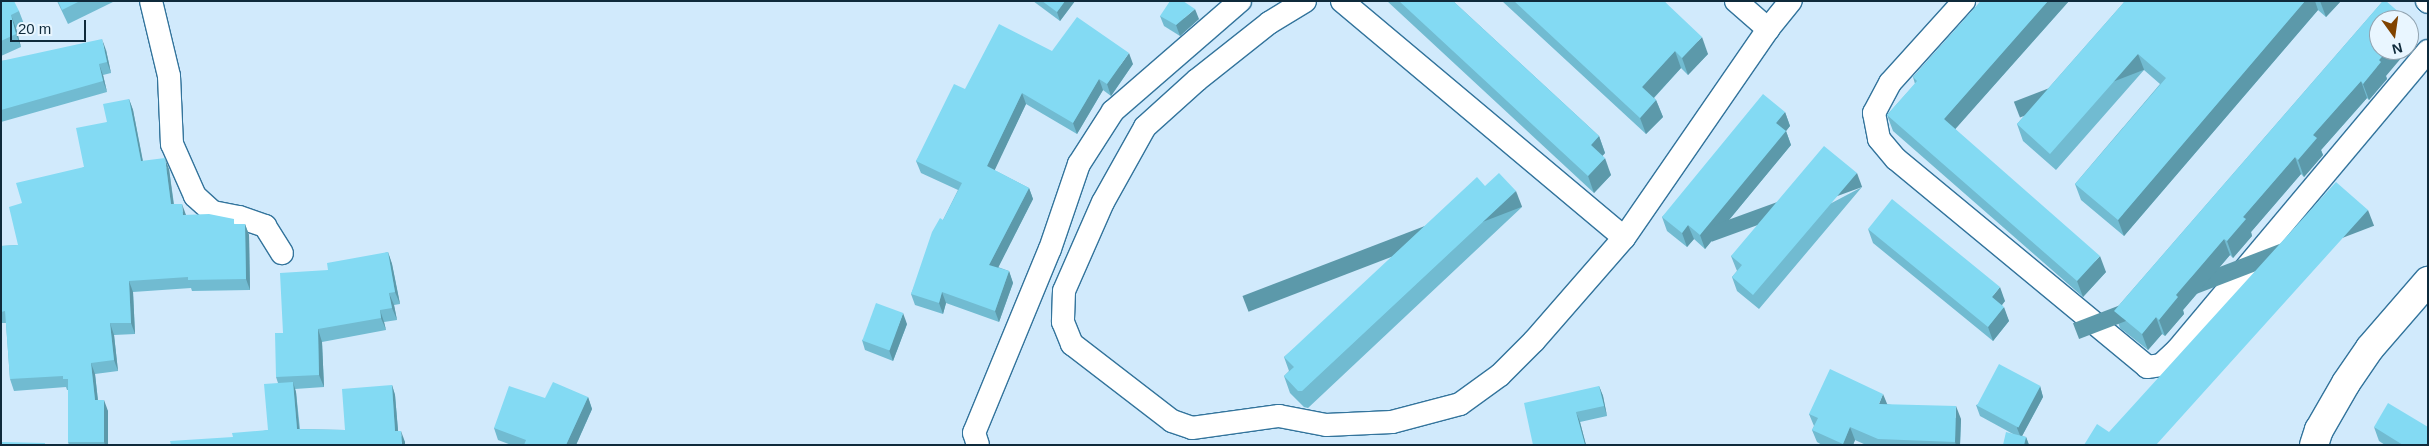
<!DOCTYPE html>
<html>
<head>
<meta charset="utf-8">
<style>
  body { margin:0 }
  #map { position:relative; width:2429px; height:446px; overflow:hidden; background:#d1eafc; font-family:Arial,sans-serif }
  div>[style] { position:absolute }
  .roads { filter:drop-shadow(1px 0 #33749c) drop-shadow(-1px 0 #33749c) drop-shadow(0 1px #33749c) drop-shadow(0 -1px #33749c) }
  .street>* { height:22px; margin:-11px; padding:0 11px; transform-origin:11px; border-radius:11px; background:#fff }
  .secondary>* { height:28px; margin:-14px; padding:0 14px; transform-origin:14px; border-radius:14px; background:#fff }
  .wall>* { inset:0; background:#71bbd1 }
  .shaded-wall>* { inset:0; background:#5c99aa; transform-origin:0 0 }
  .building>* { inset:0; background:#83daf3; transform-origin:0 0 }
  span { translate:-50% -50%; white-space:nowrap; text-align:center; line-height:1.15; -webkit-text-stroke:5px #e9f6ff; paint-order:stroke }
  .frame { position:absolute; inset:0; border:2px solid #0f2a3b; pointer-events:none }
  .north { position:absolute; left:2369px; top:10px; width:50px; height:50px; box-sizing:border-box; background:#e9f6ff; border:1px solid #92a4b1; border-radius:50%; rotate:166deg; font-size:14px; font-weight:700; line-height:20px; text-align:center; color:#0f2a3b }
  .north::after { content:''; display:block; margin:auto; width:18px; height:22px; background:#804300; clip-path:polygon(50% 0,100% 100%,50% 72%,0 100%) }
  .scale { position:absolute; left:10px; top:20px; width:76px; height:22px; box-sizing:border-box; border:2px solid #0f2a3b; border-top:0; padding-left:6px; font-size:15px; line-height:18px; white-space:nowrap; color:#0f2a3b; -webkit-text-stroke:4px #e9f6ff; paint-order:stroke }
</style>
</head>
<body>
<div id="map">
  <div class="roads">
    <div class="street">
      <i style="left:151px;top:1px;width:77px;rotate:76.5deg"></i>
      <i style="left:169px;top:76px;width:68px;rotate:87.5deg"></i>
      <i style="left:172px;top:144px;width:57px;rotate:66.1deg"></i>
      <i style="left:195px;top:196px;width:24px;rotate:42deg"></i>
      <i style="left:213px;top:212px;width:26px;rotate:11deg"></i>
      <i style="left:239px;top:217px;width:28px;rotate:19deg"></i>
      <i style="left:265px;top:226px;width:32px;rotate:58deg"></i>
      <i style="left:1305px;top:1px;width:42px;rotate:148.6deg"></i>
      <i style="left:1269px;top:23px;width:92px;rotate:141.6deg"></i>
      <i style="left:1197px;top:80px;width:70px;rotate:137.9deg"></i>
      <i style="left:1145px;top:127px;width:86px;rotate:119.2deg"></i>
      <i style="left:1103px;top:202px;width:97px;rotate:113.7deg"></i>
      <i style="left:1064px;top:291px;width:31px;rotate:92deg"></i>
      <i style="left:1063px;top:322px;width:24px;rotate:68deg"></i>
      <i style="left:1072px;top:344px;width:126px;rotate:37.6deg"></i>
      <i style="left:1172px;top:421px;width:21px;rotate:19deg"></i>
      <i style="left:1192px;top:428px;width:88px;rotate:-7.9deg"></i>
      <i style="left:1279px;top:416px;width:48px;rotate:10.8deg"></i>
      <i style="left:1326px;top:425px;width:66px;rotate:-2.6deg"></i>
      <i style="left:1392px;top:422px;width:70px;rotate:-14.8deg"></i>
      <i style="left:1460px;top:404px;width:49px;rotate:-35.9deg"></i>
      <i style="left:1500px;top:375px;width:48px;rotate:-45deg"></i>
      <i style="left:1534px;top:341px;width:137px;rotate:-48.9deg"></i>
      <i style="left:1624px;top:238px;width:254px;rotate:-55.4deg"></i>
      <i style="left:1768px;top:29px;width:36px;rotate:-51deg"></i>
      <i style="left:1342px;top:1px;width:368px;rotate:40deg"></i>
      <i style="left:1736px;top:1px;width:43px;rotate:41.2deg"></i>
      <i style="left:1964px;top:1px;width:110px;rotate:132.1deg"></i>
      <i style="left:1890px;top:83px;width:34px;rotate:118deg"></i>
      <i style="left:1874px;top:113px;width:26px;rotate:79deg"></i>
      <i style="left:1879px;top:139px;width:26px;rotate:50deg"></i>
      <i style="left:1896px;top:159px;width:326px;rotate:39.6deg"></i>
      <i style="left:2147px;top:367px;width:14px;rotate:-8deg"></i>
      <i style="left:2161px;top:365px;width:23px;rotate:-43deg"></i>
      <i style="left:2178px;top:349px;width:389px;rotate:-50deg"></i>
      <i style="left:2427px;top:1px;width:1px;rotate:45deg"></i>
      <i style="left:978px;top:445px;width:13px;rotate:-108deg"></i>
      <i style="left:974px;top:433px;width:199px;rotate:-67.6deg"></i>
      <i style="left:1050px;top:249px;width:90px;rotate:-71.2deg"></i>
      <i style="left:1079px;top:164px;width:63px;rotate:-57.3deg"></i>
      <i style="left:1113px;top:111px;width:168px;rotate:-40.9deg"></i>
    </div>
    <div class="secondary">
      <i style="left:2314px;top:445px;width:16px;rotate:-72deg"></i>
      <i style="left:2319px;top:430px;width:54px;rotate:-60.1deg"></i>
      <i style="left:2346px;top:383px;width:42px;rotate:-55.6deg"></i>
      <i style="left:2370px;top:348px;width:89px;rotate:-49.1deg"></i>
    </div>
  </div>
  <div class="wall">
    <i style="clip-path:polygon(1px 1px,19px 11px,24px 24px,16px 28px,21px 47px,1px 56px)"></i>
    <i style="clip-path:polygon(57px 1px,115px 1px,68px 24px)"></i>
    <i style="clip-path:polygon(1033px 1px,1075px 1px,1060px 21px)"></i>
    <i style="clip-path:polygon(1387px 1px,1453px 1px,1599px 136px,1605px 153px,1602px 156px,1611px 175px,1594px 193px)"></i>
    <i style="clip-path:polygon(1502px 1px,1664px 1px,1708px 54px,1688px 75px,1681px 68px,1654px 98px,1656px 100px,1663px 117px,1646px 134px)"></i>
    <i style="clip-path:polygon(1981px 1px,2069px 1px,1955px 129px,2106px 272px,2083px 297px,1893px 131px,1887px 115px,1915px 84px,1913px 77px)"></i>
    <i style="clip-path:polygon(2125px 1px,2341px 1px,2326px 17px,2318px 10px,2124px 236px,2081px 200px,2075px 184px,2160px 84px,2144px 70px,2056px 170px,2023px 141px,2017px 124px)"></i>
    <i style="clip-path:polygon(2383px 1px,2386px 76px,2387px 79px,2369px 100px,2367px 98px,2321px 150px,2323px 155px,2304px 177px,2301px 174px,2251px 232px,2252px 236px,2233px 258px,2230px 255px,2183px 310px,2184px 314px,2165px 336px,2162px 334px,2148px 350px,2120px 328px,2114px 311px)"></i>
    <i style="clip-path:polygon(1160px 16px,1199px 19px,1180px 36px,1164px 26px)"></i>
    <i style="clip-path:polygon(106px 50px,111px 73px,103px 75px,107px 92px,1px 122px,1px 61px)"></i>
    <i style="clip-path:polygon(1133px 64px,1111px 96px,1103px 90px,1077px 134px,1026px 104px,994px 170px,1029px 188px,1033px 199px,998px 267px,1009px 271px,1013px 283px,999px 322px,946px 303px,943px 314px,915px 305px,911px 294px,943px 220px,958px 190px,921px 173px,916px 161px,965px 89px)"></i>
    <i style="clip-path:polygon(129px 99px,133px 110px,143px 161px,169px 169px,174px 204px,186px 215px,235px 224px,245px 224px,249px 235px,250px 290px,192px 291px,191px 288px,133px 292px,135px 334px,114px 335px,118px 371px,95px 374px,98px 400px,108px 411px,108px 445px,69px 445px,68px 442px,68px 390px,67px 390px,66px 387px,14px 391px,10px 379px,6px 323px,1px 323px,1px 246px,18px 245px,22px 203px,84px 167px,107px 122px)"></i>
    <i style="clip-path:polygon(1785px 112px,1790px 126px,1786px 131px,1791px 145px,1705px 249px,1694px 239px,1687px 247px,1667px 231px,1662px 217px)"></i>
    <i style="clip-path:polygon(1485px 186px,1522px 207px,1308px 408px,1304px 407px,1290px 393px,1284px 376px,1289px 371px,1284px 357px)"></i>
    <i style="clip-path:polygon(1862px 187px,1759px 309px,1737px 291px,1732px 277px,1737px 271px,1731px 256px)"></i>
    <i style="clip-path:polygon(1868px 229px,2005px 301px,2002px 305px,2009px 321px,1993px 341px,1873px 243px)"></i>
    <i style="clip-path:polygon(388px 252px,392px 264px,400px 304px,394px 305px,397px 320px,384px 322px,386px 330px,322px 342px,324px 387px,295px 389px,296px 392px,300px 429px,345px 430px,392px 385px,395px 395px,398px 431px,405px 442px,233px 437px,268px 430px,278px 383px,276px 377px,283px 333px,328px 270px)"></i>
    <i style="clip-path:polygon(907px 324px,893px 361px,865px 350px,862px 340px)"></i>
    <i style="clip-path:polygon(1599px 386px,1603px 396px,1607px 416px,1580px 422px,1586px 445px,1533px 445px)"></i>
    <i style="clip-path:polygon(2040px 386px,2043px 397px,2022px 436px,2026px 437px,2029px 445px,2003px 445px,2013px 434px,1980px 416px,1976px 405px)"></i>
    <i style="clip-path:polygon(588px 397px,592px 409px,576px 445px,511px 445px,498px 440px,494px 428px,545px 398px)"></i>
    <i style="clip-path:polygon(1887px 404px,1961px 419px,1960px 445px,1866px 445px,1855px 440px,1853px 445px,1822px 445px,1817px 442px,1812px 430px,1814px 426px,1809px 414px)"></i>
    <i style="clip-path:polygon(2374px 427px,2428px 445px,2385px 445px,2379px 441px)"></i>
  </div>
  <div class="shaded-wall">
    <i style="clip-path:polygon(1065px 1px,1075px 1px,1060px 21px,1057px 12px)"></i>
    <i style="clip-path:polygon(2048px 1px,2069px 1px,1950px 135px,1944px 119px)"></i>
    <i style="clip-path:polygon(2305px 1px,2315px 1px,2318px 10px,2124px 236px,2118px 220px)"></i>
    <i style="clip-path:polygon(2320px 1px,2341px 1px,2326px 17px)"></i>
    <i style="clip-path:polygon(1195px 9px,1199px 19px,1180px 36px,1176px 25px)"></i>
    <i style="clip-path:polygon(11px 15px,16px 28px,21px 47px,16px 34px)"></i>
    <i style="clip-path:polygon(2411px 23px,2417px 39px,2409px 49px,2409px 25px)"></i>
    <i style="clip-path:polygon(1702px 37px,1708px 54px,1688px 75px,1682px 58px)"></i>
    <i style="clip-path:polygon(102px 39px,106px 50px,111px 73px,107px 62px)"></i>
    <i style="clip-path:polygon(2388px 50px,2408px 50px,2386px 76px,2387px 79px,2369px 100px,2363px 84px,2379px 60px)"></i>
    <i style="clip-path:polygon(1675px 51px,1681px 68px,1648px 104px,1642px 87px)"></i>
    <i style="clip-path:polygon(1129px 53px,1133px 64px,1111px 96px,1107px 84px)"></i>
    <i style="left:2138px;top:54px;width:17px;height:133px;rotate:69deg"></i>
    <i style="clip-path:polygon(99px 64px,103px 75px,107px 92px,103px 81px)"></i>
    <i style="clip-path:polygon(1099px 79px,1103px 90px,1077px 134px,1073px 123px)"></i>
    <i style="clip-path:polygon(2361px 81px,2367px 98px,2321px 150px,2323px 155px,2304px 177px,2298px 160px,2313px 135px)"></i>
    <i style="clip-path:polygon(1022px 93px,1026px 104px,991px 178px,987px 166px)"></i>
    <i style="clip-path:polygon(129px 99px,133px 110px,145px 173px,141px 161px)"></i>
    <i style="clip-path:polygon(1656px 100px,1663px 117px,1646px 134px,1640px 118px)"></i>
    <i style="clip-path:polygon(1785px 112px,1790px 126px,1786px 131px,1791px 145px,1705px 249px,1700px 235px,1776px 123px)"></i>
    <i style="clip-path:polygon(1599px 136px,1605px 153px,1597px 162px,1591px 145px)"></i>
    <i style="clip-path:polygon(2295px 157px,2301px 174px,2251px 232px,2252px 236px,2233px 258px,2227px 241px,2243px 217px)"></i>
    <i style="clip-path:polygon(165px 158px,169px 169px,175px 215px,171px 204px)"></i>
    <i style="clip-path:polygon(1605px 158px,1611px 175px,1594px 193px,1588px 176px)"></i>
    <i style="left:1857px;top:173px;width:15px;height:160px;rotate:70deg"></i>
    <i style="clip-path:polygon(1029px 188px,1033px 199px,994px 276px,989px 265px)"></i>
    <i style="left:1516px;top:191px;width:17px;height:293px;rotate:69deg"></i>
    <i style="clip-path:polygon(182px 204px,186px 215px,183px 215px)"></i>
    <i style="left:2368px;top:210px;width:17px;height:316px;rotate:69deg"></i>
    <i style="clip-path:polygon(245px 224px,249px 235px,250px 290px,246px 279px)"></i>
    <i style="clip-path:polygon(1688px 225px,1694px 239px,1687px 247px,1682px 233px)"></i>
    <i style="clip-path:polygon(2224px 239px,2230px 255px,2183px 310px,2184px 314px,2165px 336px,2159px 320px,2176px 295px)"></i>
    <i style="clip-path:polygon(388px 252px,392px 264px,400px 304px,395px 292px)"></i>
    <i style="clip-path:polygon(2100px 256px,2106px 272px,2083px 297px,2077px 281px)"></i>
    <i style="clip-path:polygon(1009px 271px,1013px 283px,999px 322px,995px 311px)"></i>
    <i style="clip-path:polygon(129px 281px,133px 292px,135px 334px,131px 323px)"></i>
    <i style="clip-path:polygon(2000px 287px,2005px 301px,1997px 311px,1992px 297px)"></i>
    <i style="clip-path:polygon(942px 292px,946px 303px,943px 314px,939px 303px)"></i>
    <i style="clip-path:polygon(389px 293px,394px 305px,397px 320px,392px 308px)"></i>
    <i style="clip-path:polygon(2004px 307px,2009px 321px,1993px 341px,1988px 327px)"></i>
    <i style="clip-path:polygon(380px 310px,384px 322px,386px 330px,381px 318px)"></i>
    <i style="clip-path:polygon(903px 313px,907px 324px,893px 361px,889px 350px)"></i>
    <i style="clip-path:polygon(2156px 317px,2162px 334px,2148px 350px,2142px 334px)"></i>
    <i style="clip-path:polygon(110px 323px,114px 335px,118px 371px,114px 360px)"></i>
    <i style="clip-path:polygon(318px 329px,322px 342px,324px 387px,319px 375px)"></i>
    <i style="clip-path:polygon(91px 363px,95px 374px,99px 411px,95px 400px)"></i>
    <i style="clip-path:polygon(293px 382px,296px 392px,300px 440px,297px 429px)"></i>
    <i style="clip-path:polygon(392px 385px,395px 395px,399px 442px,395px 431px)"></i>
    <i style="clip-path:polygon(1599px 386px,1603px 396px,1607px 416px,1604px 406px)"></i>
    <i style="clip-path:polygon(2040px 386px,2043px 397px,2021px 438px,2017px 428px)"></i>
    <i style="clip-path:polygon(1883px 394px,1888px 406px,1879px 404px)"></i>
    <i style="clip-path:polygon(588px 397px,592px 409px,576px 445px,566px 445px)"></i>
    <i style="clip-path:polygon(104px 400px,108px 411px,108px 445px,105px 445px,104px 442px)"></i>
    <i style="clip-path:polygon(1956px 406px,1961px 419px,1960px 445px,1956px 445px,1955px 442px)"></i>
    <i style="clip-path:polygon(1576px 412px,1580px 422px,1586px 445px,1585px 445px)"></i>
    <i style="clip-path:polygon(1850px 427px,1855px 440px,1853px 445px,1843px 445px,1843px 444px)"></i>
    <i style="clip-path:polygon(401px 431px,405px 442px,405px 445px,402px 445px)"></i>
    <i style="clip-path:polygon(2026px 437px,2029px 445px,2024px 445px)"></i>
  </div>
  <div class="building">
    <i style="clip-path:polygon(1px 1px,14px 1px,19px 11px,11px 15px,16px 34px,1px 41px)"></i>
    <i style="clip-path:polygon(58px 1px,80px 1px,62px 10px)"></i>
    <i style="clip-path:polygon(1042px 1px,1065px 1px,1057px 12px)"></i>
    <i style="clip-path:polygon(1170px 1px,1183px 1px,1195px 9px,1176px 25px,1160px 16px)"></i>
    <i style="clip-path:polygon(1399px 1px,1453px 1px,1599px 136px,1591px 145px,1605px 158px,1588px 176px)"></i>
    <i style="clip-path:polygon(1514px 1px,1664px 1px,1702px 37px,1682px 58px,1675px 51px,1642px 87px,1656px 100px,1640px 118px)"></i>
    <i style="clip-path:polygon(1981px 1px,2048px 1px,1944px 119px,2100px 256px,2077px 281px,1887px 115px,1917px 81px,1913px 77px)"></i>
    <i style="clip-path:polygon(2125px 1px,2305px 1px,2118px 220px,2075px 184px,2166px 78px,2138px 54px,2050px 154px,2017px 124px)"></i>
    <i style="clip-path:polygon(2383px 1px,2386px 1px,2408px 20px,2379px 20px,2379px 50px,2388px 50px,2379px 60px,2381px 62px,2363px 84px,2361px 81px,2313px 135px,2317px 138px,2298px 160px,2295px 157px,2243px 217px,2246px 219px,2227px 241px,2224px 239px,2176px 295px,2178px 297px,2159px 320px,2156px 317px,2142px 334px,2114px 311px)"></i>
    <i style="clip-path:polygon(1077px 17px,1129px 53px,1107px 84px,1099px 79px,1073px 123px,1022px 93px,987px 166px,1029px 188px,989px 265px,1009px 271px,995px 311px,942px 292px,939px 303px,911px 294px,932px 232px,940px 218px,943px 220px,962px 183px,916px 161px,954px 84px,965px 89px,999px 24px,1052px 51px)"></i>
    <i style="clip-path:polygon(102px 39px,107px 62px,99px 64px,103px 81px,1px 110px,1px 61px)"></i>
    <i style="clip-path:polygon(1763px 94px,1785px 112px,1776px 123px,1786px 131px,1700px 235px,1688px 225px,1682px 233px,1662px 217px)"></i>
    <i style="clip-path:polygon(129px 99px,141px 161px,165px 158px,171px 204px,182px 204px,183px 215px,209px 214px,234px 219px,234px 224px,245px 224px,246px 279px,188px 280px,188px 277px,129px 281px,131px 323px,110px 323px,114px 360px,91px 363px,95px 400px,104px 400px,104px 442px,68px 442px,68px 379px,63px 379px,63px 376px,10px 379px,5px 311px,1px 312px,1px 246px,18px 245px,9px 207px,22px 203px,16px 183px,84px 167px,76px 128px,107px 122px,103px 104px)"></i>
    <i style="clip-path:polygon(1824px 146px,1857px 173px,1753px 295px,1732px 277px,1742px 265px,1731px 256px)"></i>
    <i style="clip-path:polygon(1499px 173px,1516px 191px,1302px 391px,1298px 391px,1284px 376px,1294px 367px,1284px 357px,1477px 177px,1485px 186px)"></i>
    <i style="clip-path:polygon(2336px 182px,2368px 210px,2156px 445px,2084px 445px,2097px 424px,2109px 432px)"></i>
    <i style="clip-path:polygon(1892px 199px,2000px 287px,1992px 297px,2004px 307px,1988px 327px,1868px 229px)"></i>
    <i style="clip-path:polygon(388px 252px,395px 292px,389px 293px,392px 308px,380px 310px,381px 318px,318px 329px,319px 375px,276px 377px,275px 333px,283px 333px,280px 273px,328px 270px,327px 263px)"></i>
    <i style="left:876px;top:303px;width:29px;height:40px;rotate:20deg"></i>
    <i style="left:1999px;top:364px;width:47px;height:47px;rotate:28deg"></i>
    <i style="clip-path:polygon(1830px 369px,1883px 394px,1879px 404px,1956px 406px,1955px 442px,1878px 439px,1850px 427px,1843px 444px,1812px 430px,1818px 418px,1809px 414px)"></i>
    <i style="clip-path:polygon(293px 382px,297px 429px,345px 430px,342px 389px,392px 385px,395px 431px,401px 431px,402px 445px,171px 445px,170px 441px,233px 437px,232px 433px,268px 430px,264px 384px)"></i>
    <i style="clip-path:polygon(553px 382px,588px 397px,566px 445px,524px 445px,526px 440px,494px 428px,509px 386px,545px 398px)"></i>
    <i style="clip-path:polygon(1599px 386px,1604px 406px,1576px 412px,1585px 445px,1533px 445px,1524px 403px)"></i>
    <i style="clip-path:polygon(2388px 403px,2428px 427px,2428px 445px,2403px 445px,2374px 427px)"></i>
    <i style="clip-path:polygon(2006px 432px,2026px 437px,2024px 445px,2003px 445px)"></i>
    <i style="clip-path:polygon(2px 442px,45px 443px,45px 445px,2px 445px)"></i>
  </div>
  <div class="frame"></div>
  <div class="north">N</div>
  <div class="scale">20 m</div>
</div>
</body>
</html>
